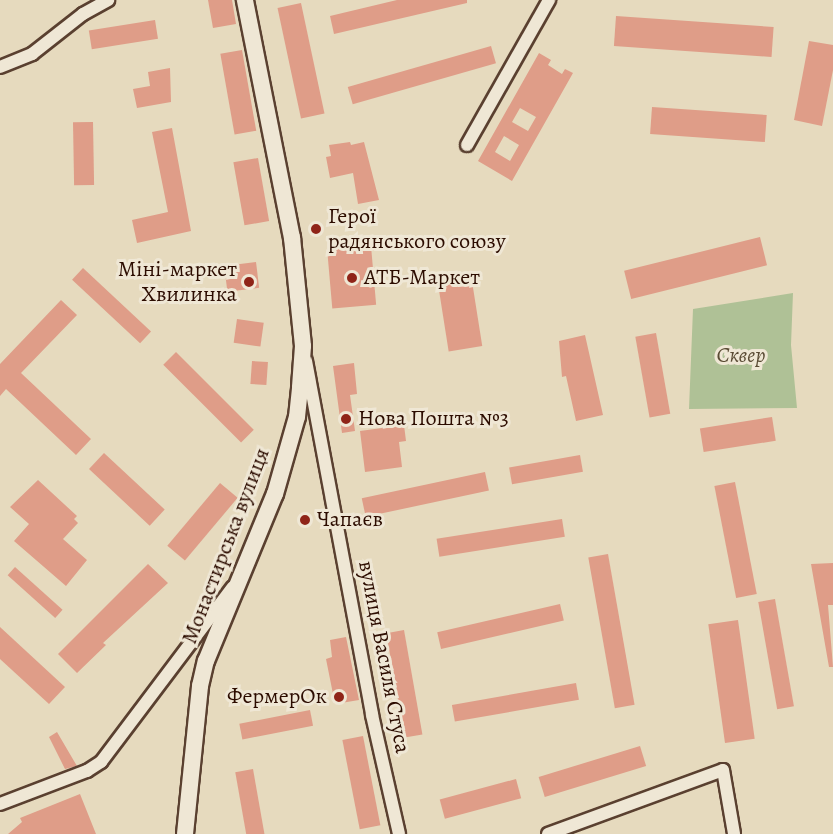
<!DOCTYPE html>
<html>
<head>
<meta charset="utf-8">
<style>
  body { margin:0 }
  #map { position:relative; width:833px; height:834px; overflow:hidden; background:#e6dabe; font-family:Alegreya,serif }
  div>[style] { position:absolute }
  .green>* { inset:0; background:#afc196 }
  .building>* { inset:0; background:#df9d88; transform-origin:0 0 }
  .roads { filter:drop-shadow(2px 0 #5a4030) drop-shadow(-2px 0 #5a4030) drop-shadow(0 2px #5a4030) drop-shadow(0 -2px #5a4030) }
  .minor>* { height:12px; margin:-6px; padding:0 6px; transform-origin:6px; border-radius:6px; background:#efe7d5 }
  .secondary>* { height:16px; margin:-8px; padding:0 8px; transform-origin:8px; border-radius:8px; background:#efe7d5 }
  .dots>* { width:16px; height:16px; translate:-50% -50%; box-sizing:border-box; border:3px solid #efe7d5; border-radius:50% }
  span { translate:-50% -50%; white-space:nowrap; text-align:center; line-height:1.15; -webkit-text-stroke:6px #efe7d5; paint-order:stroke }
  .poi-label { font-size:22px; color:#2c0c00 }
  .left { translate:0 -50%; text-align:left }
  .right { translate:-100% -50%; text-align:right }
  .park-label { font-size:22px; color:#5a4b34; font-style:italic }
  .street-label { font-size:22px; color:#2c0c00 }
</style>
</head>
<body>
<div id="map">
  <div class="green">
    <i style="clip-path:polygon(793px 293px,791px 345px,797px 408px,689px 409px,693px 309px)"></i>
  </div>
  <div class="building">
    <i style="clip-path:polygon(208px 0,232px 0,236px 24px,213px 28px)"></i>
    <i style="clip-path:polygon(397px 0,467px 0,467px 3px,334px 34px,330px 16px)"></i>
    <i style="left:301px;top:3px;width:113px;height:24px;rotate:78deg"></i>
    <i style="left:616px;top:16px;width:158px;height:30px;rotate:4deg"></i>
    <i style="left:155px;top:20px;width:19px;height:67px;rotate:81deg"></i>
    <i style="clip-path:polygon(809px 41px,833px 45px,833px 70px,822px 126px,794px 120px)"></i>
    <i style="left:491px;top:46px;width:18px;height:149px;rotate:74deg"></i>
    <i style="left:242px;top:50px;width:82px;height:22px;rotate:80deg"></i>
    <i style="clip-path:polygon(evenodd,539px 53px,551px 60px,548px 65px,562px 74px,565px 69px,573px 73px,512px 181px,478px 161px,539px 53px,520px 108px,536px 117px,528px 131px,512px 122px,520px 108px,539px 53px,504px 136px,519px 145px,510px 161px,495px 152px,504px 136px)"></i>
    <i style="clip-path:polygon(170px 68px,171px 102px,137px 108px,133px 89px,150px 86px,148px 72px)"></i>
    <i style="left:652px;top:107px;width:115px;height:27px;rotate:4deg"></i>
    <i style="left:93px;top:122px;width:63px;height:20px;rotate:89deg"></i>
    <i style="clip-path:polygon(172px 128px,191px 231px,137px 243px,132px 220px,168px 212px,152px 132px)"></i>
    <i style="clip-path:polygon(350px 142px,351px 145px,364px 142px,379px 200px,358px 204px,353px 173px,330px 178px,326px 157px,331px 156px,329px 145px)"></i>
    <i style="left:258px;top:158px;width:64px;height:25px;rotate:80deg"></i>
    <i style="left:760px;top:237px;width:29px;height:140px;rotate:76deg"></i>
    <i style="left:371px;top:246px;width:59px;height:44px;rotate:85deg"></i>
    <i style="left:256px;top:262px;width:26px;height:32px;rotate:83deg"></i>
    <i style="left:83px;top:268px;width:93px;height:16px;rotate:43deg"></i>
    <i style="left:471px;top:275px;width:72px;height:34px;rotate:81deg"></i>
    <i style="clip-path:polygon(61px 300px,77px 315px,21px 373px,91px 439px,76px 455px,6px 389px,0 396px,0 364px)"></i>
    <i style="left:237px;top:319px;width:27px;height:24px;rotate:8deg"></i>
    <i style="left:656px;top:333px;width:82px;height:21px;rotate:80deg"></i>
    <i style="clip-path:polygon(585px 335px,603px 415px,576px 421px,566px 376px,562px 377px,559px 341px)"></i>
    <i style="left:176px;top:352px;width:110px;height:18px;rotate:45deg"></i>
    <i style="left:252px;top:361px;width:16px;height:23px;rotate:4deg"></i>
    <i style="clip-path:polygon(354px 363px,357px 394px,350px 395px,355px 431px,342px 433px,333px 366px)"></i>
    <i style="left:772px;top:417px;width:24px;height:73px;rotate:81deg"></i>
    <i style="clip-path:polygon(404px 425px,406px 441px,399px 442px,402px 467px,365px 472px,360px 431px)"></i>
    <i style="left:104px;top:453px;width:83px;height:22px;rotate:43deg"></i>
    <i style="left:580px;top:455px;width:17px;height:72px;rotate:80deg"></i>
    <i style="left:485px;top:472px;width:19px;height:126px;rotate:78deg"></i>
    <i style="clip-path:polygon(38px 480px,77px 516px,74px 519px,78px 523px,63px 539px,87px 560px,66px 586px,14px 541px,29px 524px,10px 507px)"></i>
    <i style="left:735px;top:482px;width:114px;height:21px;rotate:79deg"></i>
    <i style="left:220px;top:483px;width:23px;height:82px;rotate:40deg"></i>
    <i style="left:562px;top:519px;width:18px;height:127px;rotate:81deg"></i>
    <i style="left:608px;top:554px;width:153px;height:20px;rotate:80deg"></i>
    <i style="clip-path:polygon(833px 563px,833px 605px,828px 605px,833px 667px,829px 667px,811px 564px)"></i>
    <i style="clip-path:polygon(148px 564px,168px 583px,103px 643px,106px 645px,77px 673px,58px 654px)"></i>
    <i style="left:15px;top:567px;width:64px;height:11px;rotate:42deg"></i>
    <i style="left:775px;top:599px;width:109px;height:17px;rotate:80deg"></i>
    <i style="left:560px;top:604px;width:17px;height:126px;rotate:77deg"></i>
    <i style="left:738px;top:620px;width:120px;height:30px;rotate:82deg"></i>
    <i style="clip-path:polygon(0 627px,65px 687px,49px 704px,0 659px)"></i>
    <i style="left:404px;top:630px;width:106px;height:18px;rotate:80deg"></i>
    <i style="clip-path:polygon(346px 637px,359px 700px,335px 704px,326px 659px,332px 657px,330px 640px)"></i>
    <i style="left:576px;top:683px;width:17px;height:126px;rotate:80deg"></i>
    <i style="left:310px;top:710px;width:16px;height:72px;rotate:79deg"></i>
    <i style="clip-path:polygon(57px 732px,74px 761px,77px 766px,65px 769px,49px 737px)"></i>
    <i style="left:363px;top:736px;width:91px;height:21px;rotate:79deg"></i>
    <i style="left:640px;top:746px;width:21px;height:106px;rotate:73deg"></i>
    <i style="left:253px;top:769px;width:66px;height:18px;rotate:80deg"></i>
    <i style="left:516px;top:779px;width:20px;height:79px;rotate:75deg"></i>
    <i style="clip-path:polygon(80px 794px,96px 834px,8px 834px,22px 822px,20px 818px)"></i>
  </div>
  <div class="roads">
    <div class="minor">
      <i style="left:0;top:67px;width:35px;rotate:-22deg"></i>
      <i style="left:32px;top:54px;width:65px;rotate:-38.1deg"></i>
      <i style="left:83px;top:14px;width:29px;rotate:-29deg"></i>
      <i style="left:467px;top:145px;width:167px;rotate:-60.5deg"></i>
      <i style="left:306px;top:361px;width:360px;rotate:79.4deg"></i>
      <i style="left:372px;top:715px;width:122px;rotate:77.2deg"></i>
      <i style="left:0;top:804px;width:93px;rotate:-20.8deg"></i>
      <i style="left:87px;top:771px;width:17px;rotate:-33deg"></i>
      <i style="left:101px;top:762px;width:219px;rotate:-53deg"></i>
      <i style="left:548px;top:834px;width:186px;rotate:-20.1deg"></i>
      <i style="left:723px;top:770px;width:65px;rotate:80.2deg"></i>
    </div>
    <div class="secondary">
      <i style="left:185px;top:834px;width:149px;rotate:-84.2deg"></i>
      <i style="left:200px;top:686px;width:26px;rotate:-77deg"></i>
      <i style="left:206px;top:661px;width:181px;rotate:-67.6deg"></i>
      <i style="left:275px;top:494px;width:80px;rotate:-74.1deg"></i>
      <i style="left:297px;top:417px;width:30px;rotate:-84deg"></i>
      <i style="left:300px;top:387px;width:41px;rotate:-85.8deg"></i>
      <i style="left:303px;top:346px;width:109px;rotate:-95.8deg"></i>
      <i style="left:292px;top:238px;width:243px;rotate:-101.2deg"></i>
    </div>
  </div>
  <div class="dots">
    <i style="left:316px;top:229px;background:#8f2418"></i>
    <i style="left:352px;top:278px;background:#8f2418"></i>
    <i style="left:249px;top:282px;background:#8f2418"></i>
    <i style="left:346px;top:419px;background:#8f2418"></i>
    <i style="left:305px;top:520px;background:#8f2418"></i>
    <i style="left:339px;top:697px;background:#8f2418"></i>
  </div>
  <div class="poi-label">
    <span class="left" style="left:328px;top:229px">Герої<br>радянського союзу</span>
    <span class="right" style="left:237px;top:282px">Міні-маркет<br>Хвилинка</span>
    <span class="left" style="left:364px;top:278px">АТБ-Маркет</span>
    <span class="left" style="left:358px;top:419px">Нова Пошта №3</span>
    <span class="left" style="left:317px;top:520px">Чапаєв</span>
    <span class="right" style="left:327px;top:697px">ФермерОк</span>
  </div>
  <div class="park-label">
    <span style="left:741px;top:356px">Сквер</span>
  </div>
  <div class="street-label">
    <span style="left:226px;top:546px;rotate:-69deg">Монастирська вулиця</span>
    <span style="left:384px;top:657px;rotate:79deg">вулиця Василя Стуса</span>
  </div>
</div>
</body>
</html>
